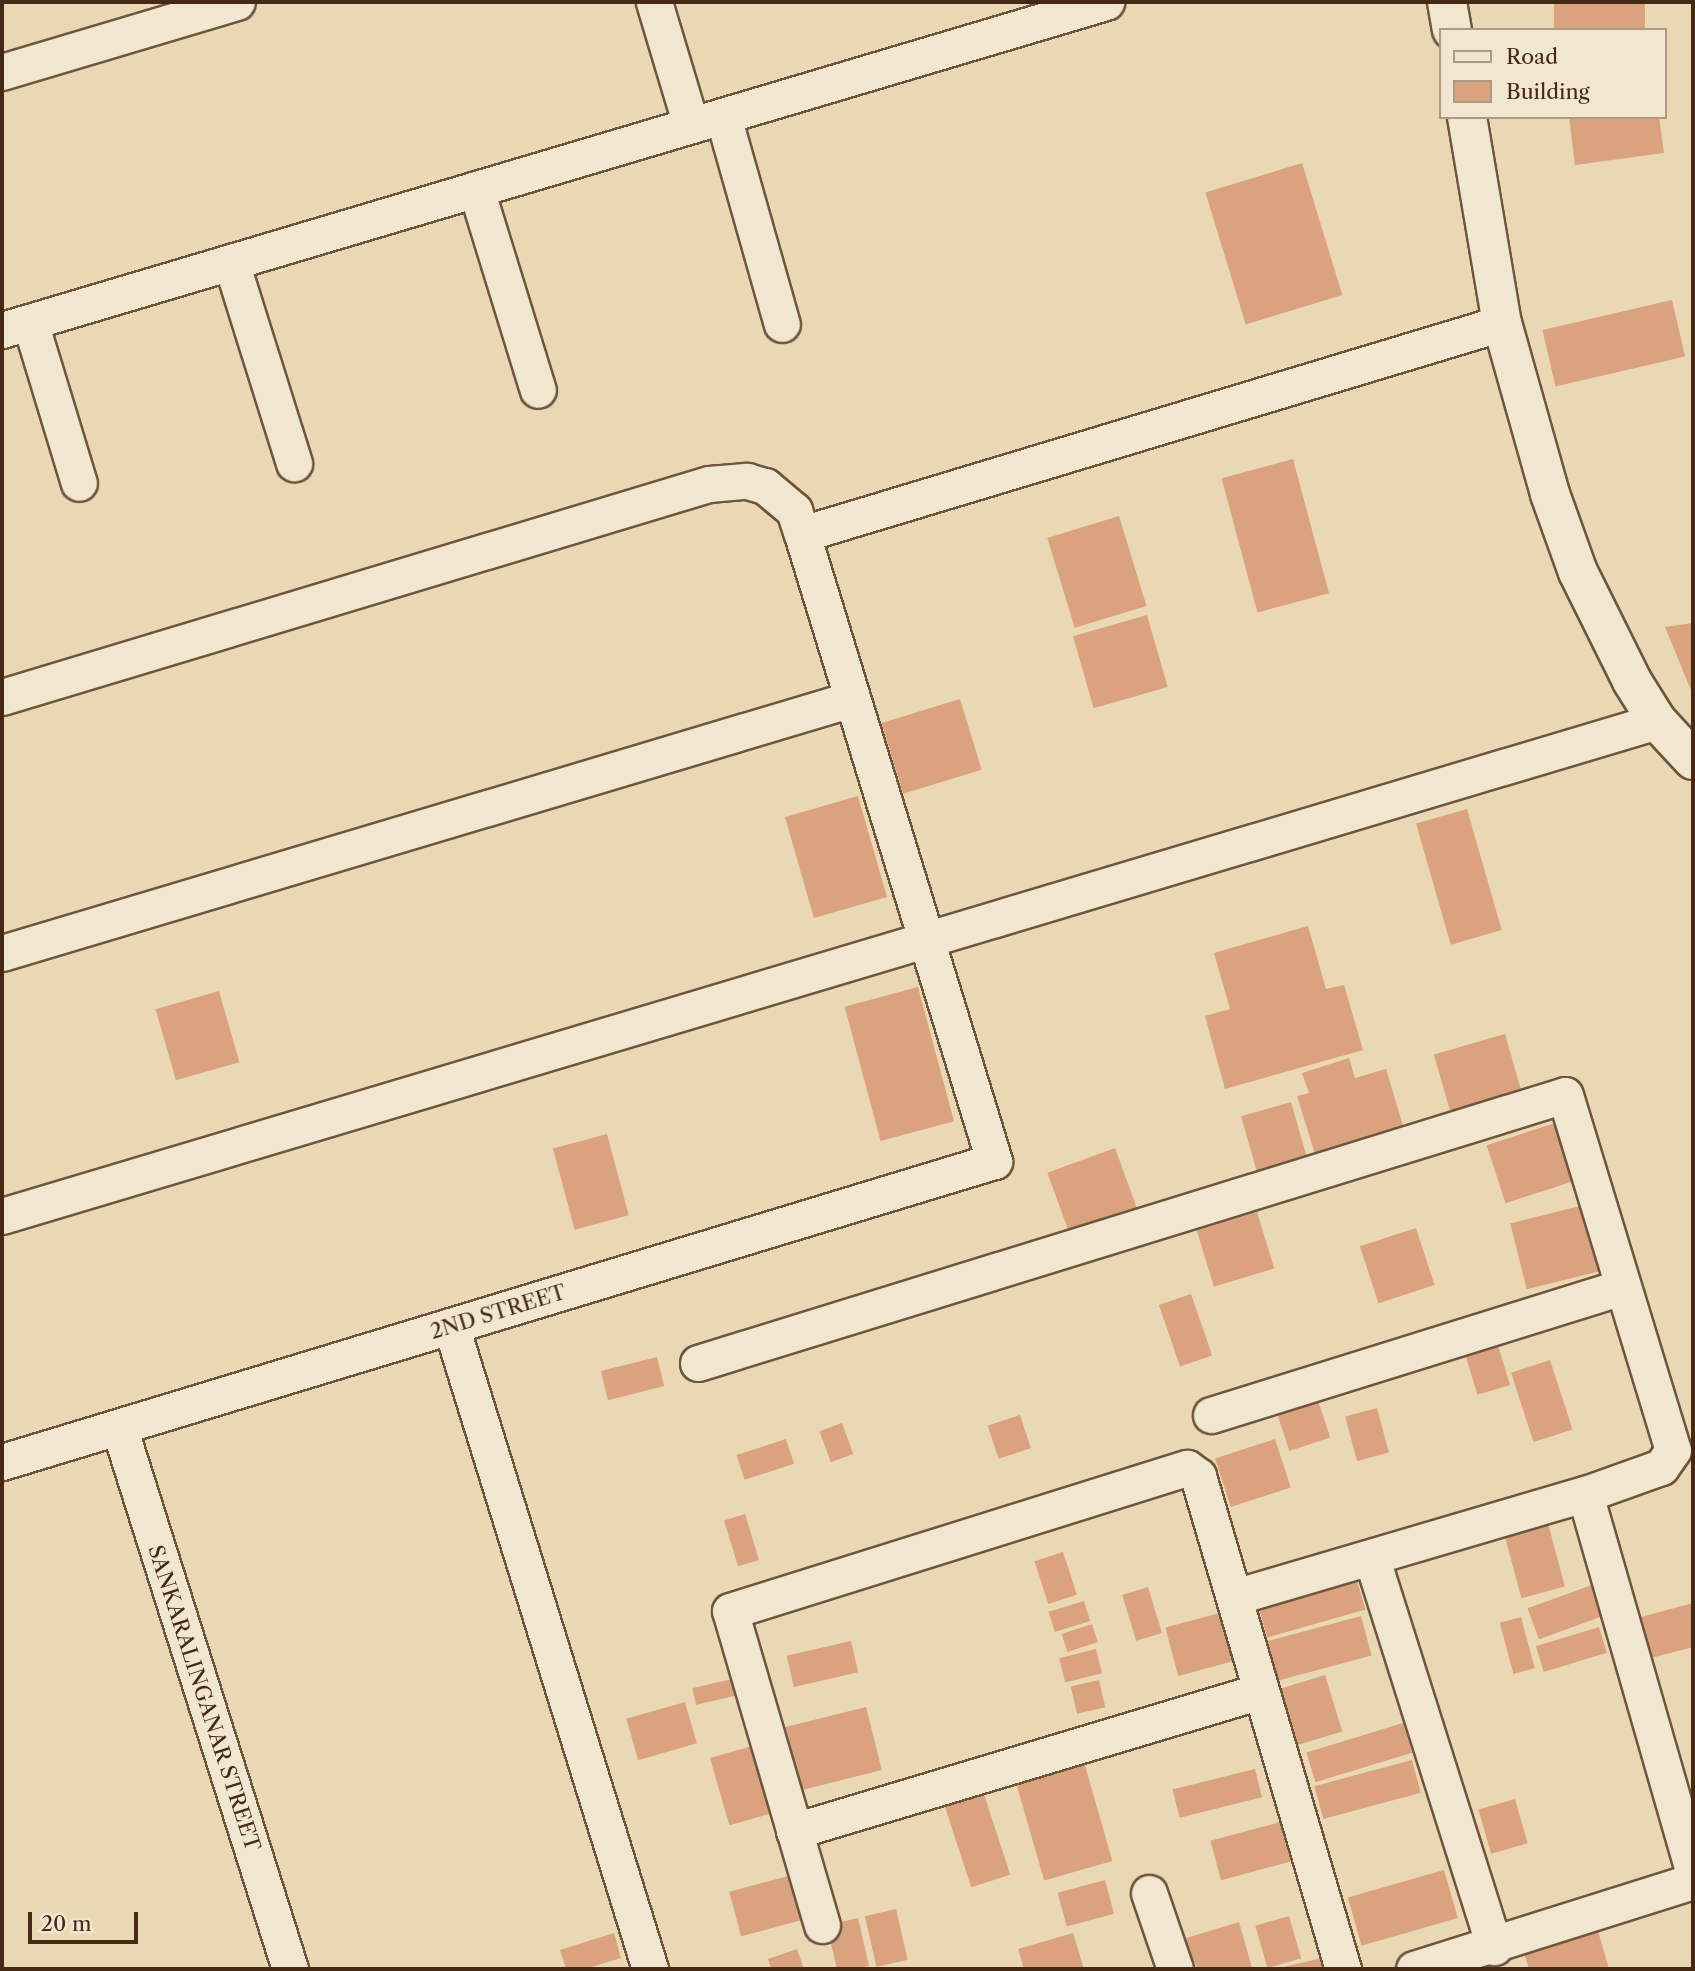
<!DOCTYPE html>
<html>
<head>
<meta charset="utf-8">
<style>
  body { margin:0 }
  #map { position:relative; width:1695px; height:1971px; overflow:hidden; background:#ead8b5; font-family:"Libre Caslon Text",serif }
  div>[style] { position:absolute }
  .building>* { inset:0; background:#daa27e; transform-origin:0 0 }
  .roads { filter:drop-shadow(2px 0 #6e553d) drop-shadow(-2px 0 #6e553d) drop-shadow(0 2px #6e553d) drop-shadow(0 -2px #6e553d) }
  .minor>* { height:35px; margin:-17.5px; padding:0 17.5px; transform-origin:17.5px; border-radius:17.5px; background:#f1e6cf }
  .tertiary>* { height:38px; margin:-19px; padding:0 19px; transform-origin:19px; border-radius:19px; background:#f1e6cf }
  span { translate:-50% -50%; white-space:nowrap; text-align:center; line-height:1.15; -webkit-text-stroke:7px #f1e6cf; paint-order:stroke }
  .street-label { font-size:21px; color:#452915 }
  .frame { position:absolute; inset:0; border:4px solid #452915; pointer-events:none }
  .legend { position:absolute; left:1439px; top:28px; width:228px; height:91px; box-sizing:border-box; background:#f1e6cf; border:2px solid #ac9a85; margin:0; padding:9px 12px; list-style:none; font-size:21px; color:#452915 }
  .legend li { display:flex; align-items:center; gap:14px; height:35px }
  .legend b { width:35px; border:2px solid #ac9a85 }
  .scale { position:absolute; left:28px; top:1912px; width:110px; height:32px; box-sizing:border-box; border:4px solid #452915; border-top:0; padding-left:9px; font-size:21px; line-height:24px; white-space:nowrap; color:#452915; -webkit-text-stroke:5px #f1e6cf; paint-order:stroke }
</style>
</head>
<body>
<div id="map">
  <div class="building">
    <i style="left:1554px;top:2px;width:91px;height:28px"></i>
    <i style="clip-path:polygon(1569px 117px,1659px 117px,1664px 153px,1575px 165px)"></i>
    <i style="left:1302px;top:163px;width:138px;height:101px;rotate:73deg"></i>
    <i style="left:1672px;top:300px;width:58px;height:133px;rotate:77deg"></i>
    <i style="left:1293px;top:459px;width:139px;height:74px;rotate:75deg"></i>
    <i style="left:1119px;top:516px;width:94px;height:75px;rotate:73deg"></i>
    <i style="left:1147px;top:615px;width:75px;height:77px;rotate:74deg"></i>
    <i style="clip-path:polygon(1693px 623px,1693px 695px,1665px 627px)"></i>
    <i style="left:960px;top:699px;width:74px;height:82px;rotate:73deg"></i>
    <i style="left:858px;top:796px;width:105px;height:76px;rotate:74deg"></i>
    <i style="left:1467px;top:809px;width:126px;height:53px;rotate:74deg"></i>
    <i style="clip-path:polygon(1308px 926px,1326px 989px,1344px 985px,1363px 1050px,1225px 1089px,1205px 1016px,1230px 1009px,1214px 953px)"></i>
    <i style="left:918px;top:987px;width:139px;height:76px;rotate:75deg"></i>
    <i style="left:219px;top:991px;width:74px;height:66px;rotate:74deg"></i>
    <i style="left:1505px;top:1034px;width:65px;height:74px;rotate:74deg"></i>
    <i style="clip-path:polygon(1349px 1058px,1355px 1078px,1386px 1069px,1404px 1129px,1316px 1157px,1297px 1096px,1309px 1093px,1302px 1073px)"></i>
    <i style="left:1291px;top:1102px;width:68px;height:52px;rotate:74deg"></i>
    <i style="left:1558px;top:1122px;width:61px;height:75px;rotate:72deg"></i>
    <i style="left:607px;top:1134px;width:84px;height:56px;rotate:75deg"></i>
    <i style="left:1115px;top:1148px;width:67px;height:72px;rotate:70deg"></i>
    <i style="left:1584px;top:1205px;width:68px;height:76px;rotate:76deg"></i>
    <i style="left:1257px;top:1212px;width:59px;height:63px;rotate:73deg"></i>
    <i style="left:1416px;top:1228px;width:60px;height:59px;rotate:72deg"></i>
    <i style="left:1191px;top:1294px;width:65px;height:34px;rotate:71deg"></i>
    <i style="left:1496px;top:1339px;width:48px;height:34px;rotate:73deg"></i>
    <i style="left:657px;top:1357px;width:30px;height:58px;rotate:76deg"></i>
    <i style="left:1550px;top:1360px;width:73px;height:41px;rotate:72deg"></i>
    <i style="left:1315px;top:1391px;width:49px;height:43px;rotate:72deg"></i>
    <i style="left:1377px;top:1408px;width:46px;height:33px;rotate:75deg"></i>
    <i style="left:1020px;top:1415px;width:35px;height:34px;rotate:72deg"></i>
    <i style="left:842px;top:1423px;width:33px;height:24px;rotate:70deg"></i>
    <i style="left:786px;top:1439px;width:26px;height:52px;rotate:72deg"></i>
    <i style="left:1275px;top:1439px;width:51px;height:63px;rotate:72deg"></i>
    <i style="left:745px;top:1514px;width:48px;height:22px;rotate:73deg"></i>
    <i style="left:1546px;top:1516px;width:73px;height:45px;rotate:75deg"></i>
    <i style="left:1063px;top:1552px;width:45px;height:30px;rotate:72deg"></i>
    <i style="left:1354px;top:1570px;width:41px;height:102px;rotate:74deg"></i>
    <i style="left:1600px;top:1582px;width:33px;height:77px;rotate:70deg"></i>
    <i style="left:1148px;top:1587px;width:48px;height:27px;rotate:73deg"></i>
    <i style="left:1084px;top:1601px;width:21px;height:37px;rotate:73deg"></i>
    <i style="clip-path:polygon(1693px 1603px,1693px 1647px,1651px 1658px,1641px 1617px)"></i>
    <i style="left:1231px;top:1610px;width:50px;height:68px;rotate:75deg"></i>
    <i style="left:1361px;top:1616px;width:41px;height:104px;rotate:75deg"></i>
    <i style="left:1521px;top:1617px;width:53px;height:22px;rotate:75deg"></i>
    <i style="left:1092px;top:1624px;width:19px;height:32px;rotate:72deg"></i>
    <i style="left:1599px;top:1627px;width:27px;height:66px;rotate:73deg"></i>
    <i style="left:851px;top:1641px;width:32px;height:66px;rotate:77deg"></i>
    <i style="left:1096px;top:1649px;width:25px;height:38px;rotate:76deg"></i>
    <i style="left:1325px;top:1675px;width:59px;height:51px;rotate:73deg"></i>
    <i style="left:741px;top:1677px;width:17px;height:50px;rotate:77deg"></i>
    <i style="left:1099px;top:1680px;width:28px;height:29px;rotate:77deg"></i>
    <i style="left:685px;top:1702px;width:43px;height:61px;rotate:74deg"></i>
    <i style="left:866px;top:1707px;width:65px;height:83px;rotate:76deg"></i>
    <i style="left:1403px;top:1723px;width:31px;height:101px;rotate:73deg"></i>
    <i style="left:759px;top:1744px;width:70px;height:51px;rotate:74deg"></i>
    <i style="left:1412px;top:1760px;width:34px;height:101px;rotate:75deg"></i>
    <i style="left:1084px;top:1762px;width:103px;height:71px;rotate:74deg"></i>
    <i style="left:1255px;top:1769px;width:29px;height:85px;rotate:76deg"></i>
    <i style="left:983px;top:1791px;width:88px;height:41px;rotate:72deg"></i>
    <i style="left:1515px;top:1799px;width:46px;height:38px;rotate:74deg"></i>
    <i style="left:1280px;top:1822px;width:41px;height:72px;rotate:75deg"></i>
    <i style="left:1444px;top:1870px;width:50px;height:100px;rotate:74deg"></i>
    <i style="left:792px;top:1875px;width:46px;height:65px;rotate:75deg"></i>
    <i style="left:1105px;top:1880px;width:35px;height:49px;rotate:75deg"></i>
    <i style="left:896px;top:1909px;width:52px;height:32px;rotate:77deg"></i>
    <i style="left:1289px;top:1916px;width:44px;height:35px;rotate:74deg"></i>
    <i style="left:858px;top:1918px;width:49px;height:32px;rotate:77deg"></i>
    <i style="clip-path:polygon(1239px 1922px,1252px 1968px,1198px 1969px,1183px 1939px)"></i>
    <i style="clip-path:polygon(1598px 1931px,1609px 1969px,1529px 1969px,1524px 1953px)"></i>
    <i style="clip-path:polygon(614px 1933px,621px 1958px,585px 1969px,566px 1969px,560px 1950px)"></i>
    <i style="clip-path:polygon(1073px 1933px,1084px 1969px,1024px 1969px,1018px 1949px)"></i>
    <i style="clip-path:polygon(797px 1949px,804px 1969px,771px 1969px,768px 1959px)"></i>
    <i style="clip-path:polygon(1322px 1958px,1324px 1969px,1279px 1969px,1279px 1968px)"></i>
  </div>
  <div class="roads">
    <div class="minor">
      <i style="left:654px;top:2px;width:128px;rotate:73.3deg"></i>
      <i style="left:2px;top:72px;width:245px;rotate:-16.6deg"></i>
      <i style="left:723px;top:116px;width:216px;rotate:74.2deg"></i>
      <i style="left:476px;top:189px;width:210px;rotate:72.9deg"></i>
      <i style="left:231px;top:262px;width:211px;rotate:72.6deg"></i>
      <i style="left:30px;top:322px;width:168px;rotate:73.1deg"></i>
      <i style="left:2px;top:330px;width:1152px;rotate:-16.55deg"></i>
      <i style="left:802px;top:534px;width:731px;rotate:-16.77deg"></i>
      <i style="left:2px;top:697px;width:738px;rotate:-16.77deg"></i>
      <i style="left:709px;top:484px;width:38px;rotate:-5deg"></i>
      <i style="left:747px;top:481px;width:19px;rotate:16deg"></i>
      <i style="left:765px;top:486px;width:38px;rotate:40deg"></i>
      <i style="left:794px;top:510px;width:25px;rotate:72deg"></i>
      <i style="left:802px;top:534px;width:656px;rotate:72.97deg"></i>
      <i style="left:994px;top:1161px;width:1037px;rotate:163.12deg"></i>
      <i style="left:2px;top:953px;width:887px;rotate:-16.64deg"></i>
      <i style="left:2px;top:1216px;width:1727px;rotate:-16.65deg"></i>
      <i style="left:451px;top:1326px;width:673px;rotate:72.8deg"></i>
      <i style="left:698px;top:1363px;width:907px;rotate:-17.18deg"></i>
      <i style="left:1565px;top:1095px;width:371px;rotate:73.1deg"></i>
      <i style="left:1673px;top:1450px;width:21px;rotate:125deg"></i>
      <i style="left:1661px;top:1467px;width:81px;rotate:160.4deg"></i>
      <i style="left:1585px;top:1494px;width:391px;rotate:74deg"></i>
      <i style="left:1211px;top:1415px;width:428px;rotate:-17.3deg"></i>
      <i style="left:119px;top:1427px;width:568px;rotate:72.49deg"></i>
      <i style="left:1372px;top:1559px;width:407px;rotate:72.5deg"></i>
      <i style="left:1234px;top:1597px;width:366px;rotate:-16.4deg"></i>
      <i style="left:794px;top:1831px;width:487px;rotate:-16.7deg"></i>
      <i style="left:1149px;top:1893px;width:80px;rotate:71.1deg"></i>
      <i style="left:822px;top:1925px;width:327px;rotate:-106.3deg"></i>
      <i style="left:730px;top:1611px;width:479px;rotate:-17.4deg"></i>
      <i style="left:1187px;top:1468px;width:14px;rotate:36deg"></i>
      <i style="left:1198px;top:1476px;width:514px;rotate:73.61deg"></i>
      <i style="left:1414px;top:1969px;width:293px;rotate:-17.5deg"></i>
    </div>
    <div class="tertiary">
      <i style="left:1447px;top:2px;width:28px;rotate:80deg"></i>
      <i style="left:1467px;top:117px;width:209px;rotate:80.4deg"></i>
      <i style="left:1502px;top:323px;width:178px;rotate:74.3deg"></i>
      <i style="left:1550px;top:494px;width:83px;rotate:70.3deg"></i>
      <i style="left:1578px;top:572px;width:122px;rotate:63.6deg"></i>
      <i style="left:1632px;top:681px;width:47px;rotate:58deg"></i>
      <i style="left:1657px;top:721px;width:53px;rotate:47.3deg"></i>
    </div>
  </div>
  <div class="street-label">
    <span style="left:498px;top:1312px;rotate:-17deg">2ND STREET</span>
    <span style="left:204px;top:1698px;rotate:72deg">SANKARALINGANAR STREET</span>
  </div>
  <div class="frame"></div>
  <ul class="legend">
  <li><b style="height:9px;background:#f1e6cf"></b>Road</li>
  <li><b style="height:19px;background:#daa27e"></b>Building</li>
  </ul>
  <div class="scale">20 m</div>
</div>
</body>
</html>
